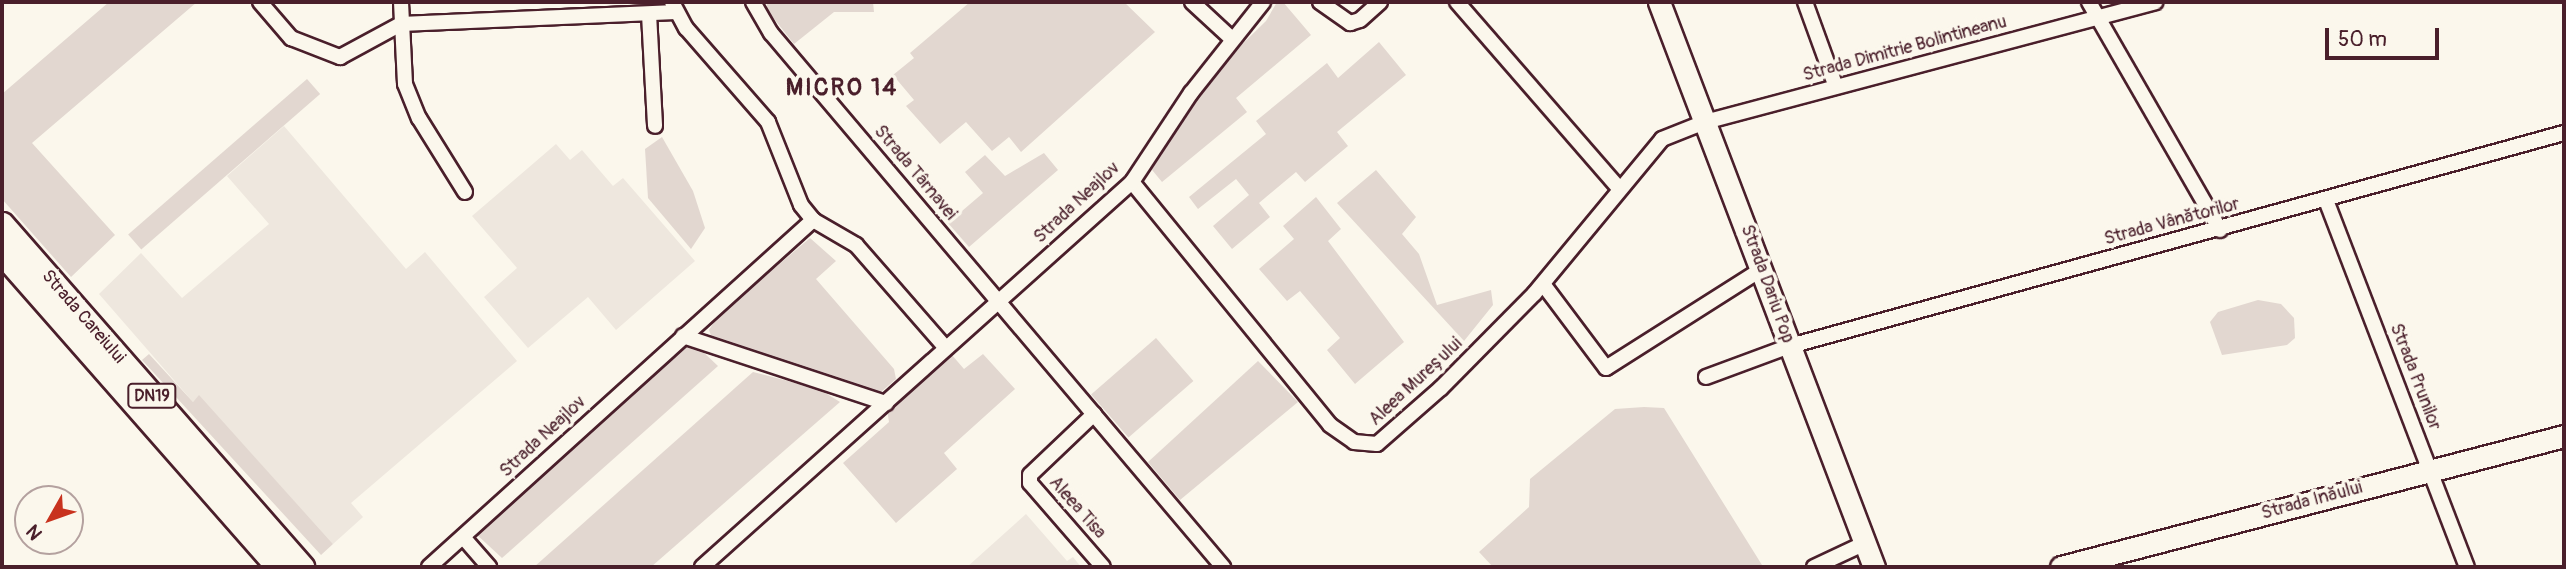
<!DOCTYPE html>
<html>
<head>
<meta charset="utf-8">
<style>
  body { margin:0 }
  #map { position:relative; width:2566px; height:569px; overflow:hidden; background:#fbf7ec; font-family:Pangolin,sans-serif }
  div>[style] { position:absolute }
  .built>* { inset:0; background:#eee7de }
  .green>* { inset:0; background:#e2d7d0; transform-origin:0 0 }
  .roads { filter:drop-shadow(2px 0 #4a1f2b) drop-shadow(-2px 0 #4a1f2b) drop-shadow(0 2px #4a1f2b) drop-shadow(0 -2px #4a1f2b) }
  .street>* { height:14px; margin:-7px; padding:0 7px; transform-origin:7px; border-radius:7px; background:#fbf7ec }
  .secondary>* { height:21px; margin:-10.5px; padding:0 10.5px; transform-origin:10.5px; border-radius:10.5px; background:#fbf7ec }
  .primary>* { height:23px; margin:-11.5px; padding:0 11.5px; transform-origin:11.5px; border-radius:11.5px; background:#fbf7ec }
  span { translate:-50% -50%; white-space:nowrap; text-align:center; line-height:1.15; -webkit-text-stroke:7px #fbf7ec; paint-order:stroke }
  .shield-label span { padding:2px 5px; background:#fbf7ec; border:2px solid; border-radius:5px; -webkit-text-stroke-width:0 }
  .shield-label { font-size:16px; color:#4a1f2b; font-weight:700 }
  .street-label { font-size:18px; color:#4a1f2b }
  .district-label { font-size:24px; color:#4a1f2b; font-weight:700; letter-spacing:2px }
  .frame { position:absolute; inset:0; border:4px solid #4a1f2b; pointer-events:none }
  .north { position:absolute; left:14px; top:485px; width:70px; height:70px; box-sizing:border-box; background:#fbf7ec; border:2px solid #b4a19f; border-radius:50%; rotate:230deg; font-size:19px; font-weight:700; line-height:28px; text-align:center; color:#4a1f2b }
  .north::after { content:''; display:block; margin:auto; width:24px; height:32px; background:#c8321e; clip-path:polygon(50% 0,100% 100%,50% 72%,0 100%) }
  .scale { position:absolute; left:2325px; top:28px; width:114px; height:32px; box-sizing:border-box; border:4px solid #4a1f2b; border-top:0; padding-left:9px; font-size:21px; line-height:24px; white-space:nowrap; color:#4a1f2b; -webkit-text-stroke:5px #fbf7ec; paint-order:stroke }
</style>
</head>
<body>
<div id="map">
  <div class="built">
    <i style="clip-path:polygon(284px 126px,406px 269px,425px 252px,517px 361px,351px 503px,363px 517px,333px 544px,199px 396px,193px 402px,99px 294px,141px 253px,182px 298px,269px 224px,227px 176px)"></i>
    <i style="clip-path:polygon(556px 144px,570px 160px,582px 150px,613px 186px,623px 178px,695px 261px,616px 330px,588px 297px,528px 348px,484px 297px,517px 268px,472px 216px)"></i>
    <i style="clip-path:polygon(1026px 514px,1067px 561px,1073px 557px,1081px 567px,967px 567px)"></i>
  </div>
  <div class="green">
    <i style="clip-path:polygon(109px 2px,197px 2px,32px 143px,115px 235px,71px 277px,2px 199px,2px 94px)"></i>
    <i style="clip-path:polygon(767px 2px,873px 2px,874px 12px,834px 12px,794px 44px,767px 10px)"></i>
    <i style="clip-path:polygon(970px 2px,1124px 2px,1155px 32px,1021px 152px,1009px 137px,992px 151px,966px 122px,940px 144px,906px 106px,914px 100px,893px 75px,914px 58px,910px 53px)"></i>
    <i style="clip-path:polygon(1277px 2px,1283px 2px,1311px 35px,1236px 98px,1247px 112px,1162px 182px,1148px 165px,1224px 62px,1266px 21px)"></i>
    <i style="clip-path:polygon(1379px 42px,1406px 75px,1337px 132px,1348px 146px,1305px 182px,1296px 172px,1259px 203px,1270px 217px,1232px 249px,1213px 226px,1249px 195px,1236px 179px,1198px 209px,1189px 197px,1266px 134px,1256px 121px,1327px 63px,1338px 78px)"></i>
    <i style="left:307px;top:79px;width:20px;height:237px;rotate:49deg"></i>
    <i style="clip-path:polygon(662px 137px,693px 191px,705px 228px,691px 249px,648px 198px,645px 149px)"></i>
    <i style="clip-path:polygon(1044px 153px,1058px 170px,969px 247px,948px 223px,983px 193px,965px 172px,985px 155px,1005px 176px)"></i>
    <i style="clip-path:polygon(1376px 170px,1416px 217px,1402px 234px,1419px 254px,1437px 305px,1491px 290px,1493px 305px,1464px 341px,1337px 203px)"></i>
    <i style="clip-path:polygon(1316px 197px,1341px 229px,1328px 241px,1404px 342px,1355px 384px,1327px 350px,1340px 338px,1300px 291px,1287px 301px,1259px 269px,1294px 239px,1283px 226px)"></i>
    <i style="clip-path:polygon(810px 238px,836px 261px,816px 279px,894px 369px,896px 379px,874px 398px,714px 344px,709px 330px,718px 316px)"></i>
    <i style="clip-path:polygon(2258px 300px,2281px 304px,2294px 318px,2295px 338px,2287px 345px,2222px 355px,2210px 322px,2218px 312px)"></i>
    <i style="left:1156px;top:338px;width:57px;height:86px;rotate:49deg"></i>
    <i style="clip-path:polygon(684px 345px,699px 348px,718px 366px,502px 558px,475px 533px)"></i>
    <i style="clip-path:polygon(945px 347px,964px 369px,983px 354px,1015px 389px,944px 453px,957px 469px,896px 523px,843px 463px,889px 422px,886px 403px)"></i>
    <i style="clip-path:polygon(149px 354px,193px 402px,199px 395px,333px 544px,321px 555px,142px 360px)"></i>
    <i style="clip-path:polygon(1258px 361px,1298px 402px,1180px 500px,1148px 462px)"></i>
    <i style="clip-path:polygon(753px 372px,819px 389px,840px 402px,651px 567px,534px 567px)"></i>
    <i style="clip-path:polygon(1644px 407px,1664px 408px,1762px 565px,1493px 567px,1479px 552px,1529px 507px,1530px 479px,1615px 409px)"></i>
  </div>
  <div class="roads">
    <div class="street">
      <i style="left:260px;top:2px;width:48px;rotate:49.3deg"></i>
      <i style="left:291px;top:38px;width:53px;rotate:21.2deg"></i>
      <i style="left:340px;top:57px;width:69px;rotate:-28.4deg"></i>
      <i style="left:401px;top:24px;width:275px;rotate:-2.5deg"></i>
      <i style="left:401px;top:2px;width:82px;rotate:87.2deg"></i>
      <i style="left:405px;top:84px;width:37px;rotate:68deg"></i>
      <i style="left:419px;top:118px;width:87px;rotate:58.1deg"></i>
      <i style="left:672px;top:2px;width:30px;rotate:62deg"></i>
      <i style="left:686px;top:28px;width:125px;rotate:48.9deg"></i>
      <i style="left:768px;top:122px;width:89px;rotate:68.3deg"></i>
      <i style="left:801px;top:205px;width:19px;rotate:51deg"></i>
      <i style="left:813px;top:220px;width:50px;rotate:30.2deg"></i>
      <i style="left:856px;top:245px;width:135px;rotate:48.9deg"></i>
      <i style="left:753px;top:2px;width:36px;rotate:60deg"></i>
      <i style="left:771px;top:33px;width:700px;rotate:49.75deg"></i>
      <i style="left:1192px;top:2px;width:54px;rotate:42.8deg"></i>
      <i style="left:1320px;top:2px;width:37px;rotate:35deg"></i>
      <i style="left:1350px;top:23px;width:10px;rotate:-17deg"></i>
      <i style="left:1360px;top:20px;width:27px;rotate:-42deg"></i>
      <i style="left:1457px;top:2px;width:245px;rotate:49deg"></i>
      <i style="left:1805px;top:2px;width:90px;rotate:70deg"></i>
      <i style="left:2089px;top:2px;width:263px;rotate:60.1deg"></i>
      <i style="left:649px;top:14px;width:112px;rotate:86.9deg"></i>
      <i style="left:1132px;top:182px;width:313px;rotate:50.8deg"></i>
      <i style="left:1330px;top:425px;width:29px;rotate:35deg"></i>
      <i style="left:1354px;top:442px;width:23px;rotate:5deg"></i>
      <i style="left:1377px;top:444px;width:85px;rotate:-41.2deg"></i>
      <i style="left:1441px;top:388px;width:132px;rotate:-45.3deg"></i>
      <i style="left:1534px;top:294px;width:201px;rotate:-50.4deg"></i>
      <i style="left:1662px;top:139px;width:46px;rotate:-21.6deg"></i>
      <i style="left:1705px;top:122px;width:466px;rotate:-14.9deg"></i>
      <i style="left:2326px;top:200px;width:393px;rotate:69deg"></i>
      <i style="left:1543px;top:284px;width:105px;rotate:53.1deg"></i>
      <i style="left:1606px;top:368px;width:185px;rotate:-32.4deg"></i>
      <i style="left:683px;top:336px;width:214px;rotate:18.3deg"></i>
      <i style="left:1706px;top:377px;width:90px;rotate:-20.3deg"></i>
      <i style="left:1790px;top:346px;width:803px;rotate:-15.39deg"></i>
      <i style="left:1094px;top:414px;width:88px;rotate:136.4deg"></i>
      <i style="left:1030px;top:475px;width:8px;rotate:90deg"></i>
      <i style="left:1030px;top:483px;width:111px;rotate:49deg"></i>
      <i style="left:463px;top:537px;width:40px;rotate:49deg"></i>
      <i style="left:429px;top:567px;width:518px;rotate:-42.1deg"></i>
      <i style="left:702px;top:567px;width:577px;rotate:-41.84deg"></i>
      <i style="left:1132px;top:182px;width:107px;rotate:-56.5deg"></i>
      <i style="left:1191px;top:93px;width:116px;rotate:-51.6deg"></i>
      <i style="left:1814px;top:567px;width:54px;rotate:-25.1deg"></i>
    </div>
    <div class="secondary">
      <i style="left:1659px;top:2px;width:605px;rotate:69.17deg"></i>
      <i style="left:2061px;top:567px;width:520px;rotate:-14.6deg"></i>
    </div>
    <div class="primary">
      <i style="left:2px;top:224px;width:456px;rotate:48.8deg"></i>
      <i style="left:2px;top:253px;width:418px;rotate:48.7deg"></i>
    </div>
  </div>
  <div class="shield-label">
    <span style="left:152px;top:396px">DN19</span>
  </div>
  <div class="street-label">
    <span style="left:1905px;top:49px;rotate:-15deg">Strada Dimitrie Bolintineanu</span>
    <span style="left:915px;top:173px;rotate:50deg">Strada Târnavei</span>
    <span style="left:1077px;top:203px;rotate:-43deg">Strada Neajlov</span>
    <span style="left:2172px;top:222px;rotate:-15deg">Strada Vânătorilor</span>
    <span style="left:1767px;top:284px;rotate:70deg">Strada Dariu Pop</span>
    <span style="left:83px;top:317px;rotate:49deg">Strada Careiului</span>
    <span style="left:2415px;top:377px;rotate:69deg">Strada Prunilor</span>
    <span style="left:1416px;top:382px;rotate:-43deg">Aleea Mureșului</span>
    <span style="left:543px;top:437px;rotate:-43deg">Strada Neajlov</span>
    <span style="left:2312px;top:501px;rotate:-15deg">Strada Inăului</span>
    <span style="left:1077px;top:508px;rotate:49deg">Aleea Tisa</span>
  </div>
  <div class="district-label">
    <span style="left:842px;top:88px">MICRO 14</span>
  </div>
  <div class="frame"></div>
  <div class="north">N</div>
  <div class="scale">50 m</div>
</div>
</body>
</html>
